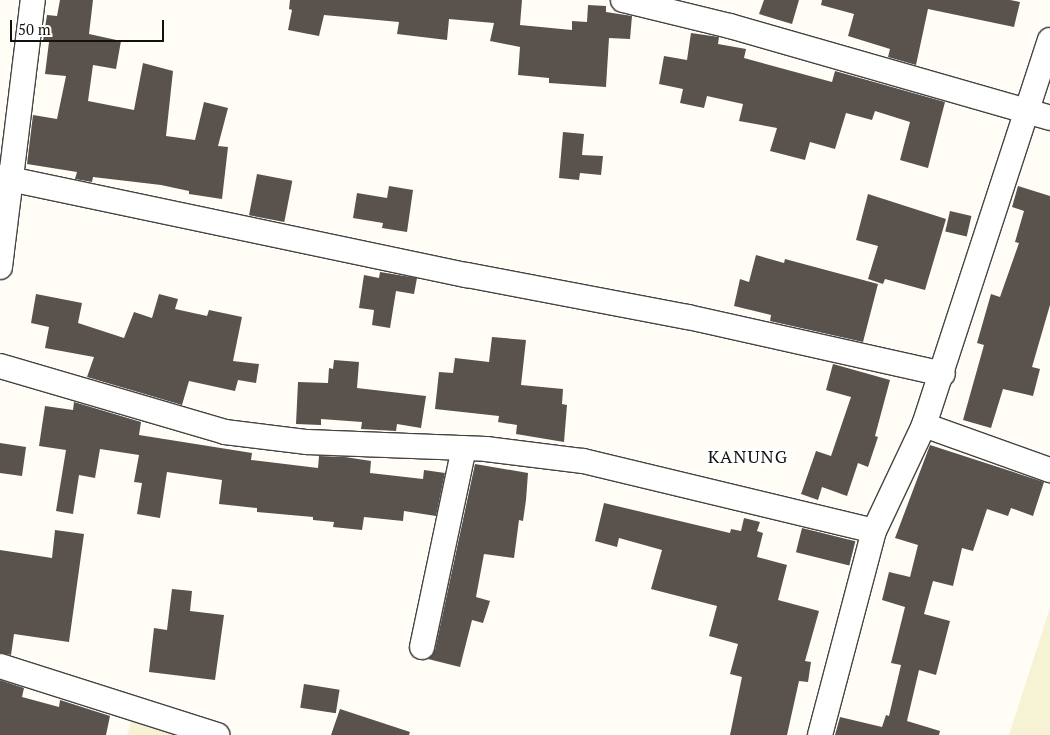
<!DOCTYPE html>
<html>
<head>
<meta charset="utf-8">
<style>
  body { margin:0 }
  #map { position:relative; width:1050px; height:735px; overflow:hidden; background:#fffdf5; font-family:"PT Serif",serif }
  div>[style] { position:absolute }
  .farmland>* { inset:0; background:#f6f3d4 }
  .building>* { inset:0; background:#5a524d; transform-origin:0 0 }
  .roads { filter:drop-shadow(1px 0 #444) drop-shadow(-1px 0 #444) drop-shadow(0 1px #444) drop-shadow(0 -1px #444) }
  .minor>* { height:24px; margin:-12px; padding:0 12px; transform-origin:12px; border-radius:12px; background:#fff }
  span { translate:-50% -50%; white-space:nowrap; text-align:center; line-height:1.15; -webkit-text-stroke:5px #fff; paint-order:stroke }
  .quarter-label { font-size:18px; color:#111; letter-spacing:1px }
  .scale { position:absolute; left:10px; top:20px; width:154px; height:22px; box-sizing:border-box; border:2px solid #111; border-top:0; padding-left:6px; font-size:15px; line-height:18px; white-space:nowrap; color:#111; -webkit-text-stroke:4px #fff; paint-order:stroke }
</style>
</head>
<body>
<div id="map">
  <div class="farmland">
    <i style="clip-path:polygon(1050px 608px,1050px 735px,1009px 735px)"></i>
    <i style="clip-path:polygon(132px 718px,186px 735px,127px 735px)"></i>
  </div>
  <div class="building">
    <i style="clip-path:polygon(60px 0,93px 0,89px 34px,121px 41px,116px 69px,93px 65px,88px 101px,134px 110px,143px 63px,173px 71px,166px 136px,195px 140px,204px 102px,228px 108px,218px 146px,228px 147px,222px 199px,189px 194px,189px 191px,161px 185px,93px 177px,92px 182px,75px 179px,77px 172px,27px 164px,33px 115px,57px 119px,66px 76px,45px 74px,49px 42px,43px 41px,47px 15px,57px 16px)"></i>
    <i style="clip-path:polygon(290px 0,522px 0,520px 25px,572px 30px,572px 21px,587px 22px,588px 5px,606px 6px,606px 12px,632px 16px,630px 39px,609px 38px,606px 87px,549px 83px,549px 78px,518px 75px,520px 47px,490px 41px,494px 23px,449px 19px,447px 40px,397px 34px,399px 22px,324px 15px,319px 36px,288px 30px,292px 10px,289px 9px)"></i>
    <i style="clip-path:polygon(764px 0,799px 0,792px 24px,759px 14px)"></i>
    <i style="clip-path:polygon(822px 0,1010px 0,1020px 2px,1014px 27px,928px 9px,916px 65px,888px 57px,890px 49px,848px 36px,854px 14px,821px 5px)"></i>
    <i style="clip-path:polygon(691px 33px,719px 37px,718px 44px,746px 49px,744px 58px,832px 82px,835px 71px,945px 102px,928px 168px,900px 160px,910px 122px,875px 111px,872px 120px,846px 113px,835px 149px,810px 142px,805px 160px,770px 151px,777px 128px,739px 121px,743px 104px,707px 96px,704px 108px,680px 103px,683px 89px,659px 84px,664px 56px,687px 60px)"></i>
    <i style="clip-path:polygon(563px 132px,584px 134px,582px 155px,603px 156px,601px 175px,580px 173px,579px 180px,559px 178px)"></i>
    <i style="left:257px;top:174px;width:36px;height:42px;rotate:11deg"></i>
    <i style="clip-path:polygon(389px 186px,413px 190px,407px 232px,382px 228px,383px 223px,353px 218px,357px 193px,387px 198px)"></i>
    <i style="clip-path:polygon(1018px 186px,1050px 196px,1050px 305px,1032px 367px,1040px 369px,1033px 396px,1003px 389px,991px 428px,963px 420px,984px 345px,977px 343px,991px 294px,1000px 297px,1019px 243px,1015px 242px,1024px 211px,1012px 207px)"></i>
    <i style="clip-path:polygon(868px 194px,946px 219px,925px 290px,885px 279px,883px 284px,868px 279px,878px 246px,856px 240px)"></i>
    <i style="left:950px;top:211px;width:22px;height:21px;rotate:13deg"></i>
    <i style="clip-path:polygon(756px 255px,784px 263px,785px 259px,878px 284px,863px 342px,770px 321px,771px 315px,734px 306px,740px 279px,749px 282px)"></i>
    <i style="clip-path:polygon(380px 272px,417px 278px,414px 294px,396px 291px,390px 328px,372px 325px,374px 310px,359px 308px,364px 275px,379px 278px)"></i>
    <i style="clip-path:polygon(36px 294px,82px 303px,78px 323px,124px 338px,134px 312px,152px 318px,159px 294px,178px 299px,175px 309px,207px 316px,209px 310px,242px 317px,233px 361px,259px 364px,256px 383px,238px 380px,235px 391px,189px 381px,182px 405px,87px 377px,94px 357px,45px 348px,49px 327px,31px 323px)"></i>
    <i style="clip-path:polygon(492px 337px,526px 340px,521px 385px,563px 389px,562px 404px,567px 405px,564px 442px,516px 434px,517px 425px,498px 422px,499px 416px,435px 409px,439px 372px,453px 373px,455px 358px,489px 362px)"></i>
    <i style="clip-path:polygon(334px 360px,359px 362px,357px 388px,426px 396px,421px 428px,397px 424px,396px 431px,361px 429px,362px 422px,321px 419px,321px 425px,296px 424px,298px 382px,328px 383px,329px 368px,333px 369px)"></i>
    <i style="clip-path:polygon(833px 364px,890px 380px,875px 436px,878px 437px,868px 467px,858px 463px,847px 496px,822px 487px,818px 500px,801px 494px,816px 451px,831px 456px,851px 397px,826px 390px)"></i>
    <i style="clip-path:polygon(74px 402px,141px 422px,139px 435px,252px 453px,251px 460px,318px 468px,319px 456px,345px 457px,371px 461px,370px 473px,423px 479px,424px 470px,445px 473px,436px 516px,404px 511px,403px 521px,364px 517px,362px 530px,333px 527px,334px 522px,313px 520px,313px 517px,257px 512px,257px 508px,219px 504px,222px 480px,167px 472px,160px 518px,137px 514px,142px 483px,134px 482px,139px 455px,100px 449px,95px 478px,79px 475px,73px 514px,56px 511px,66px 450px,39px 446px,45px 406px,73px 410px)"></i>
    <i style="clip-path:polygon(0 443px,26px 447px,22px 476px,0 473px)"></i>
    <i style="clip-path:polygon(930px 445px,1044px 482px,1033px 516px,1011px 508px,1008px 516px,987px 509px,973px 551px,962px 548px,953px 586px,933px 581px,924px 614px,950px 621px,936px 675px,919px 670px,907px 721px,940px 731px,939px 735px,835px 735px,840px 717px,882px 727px,886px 715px,889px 716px,901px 665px,891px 663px,905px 607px,882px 600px,889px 572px,910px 577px,918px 545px,895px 538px)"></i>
    <i style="clip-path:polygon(475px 464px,528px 473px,526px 500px,523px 521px,519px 520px,514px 558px,484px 554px,476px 597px,490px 601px,483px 623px,472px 620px,460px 667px,428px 659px,435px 650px)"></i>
    <i style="clip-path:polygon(604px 503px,730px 533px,731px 529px,741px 531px,744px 518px,760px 522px,757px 531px,763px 533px,757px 557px,787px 565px,778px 600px,819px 611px,805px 661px,811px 662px,808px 682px,799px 681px,787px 735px,730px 735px,742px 677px,730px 674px,738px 644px,709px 636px,717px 606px,651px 589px,662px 550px,619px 538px,617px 547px,595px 541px)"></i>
    <i style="left:802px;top:528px;width:55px;height:25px;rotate:14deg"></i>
    <i style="clip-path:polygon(55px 530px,84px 534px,69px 642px,14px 634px,11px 655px,0 653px,0 550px,52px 558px)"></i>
    <i style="clip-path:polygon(172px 589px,192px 591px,190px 611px,224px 615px,215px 680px,149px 672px,154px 628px,167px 630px)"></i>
    <i style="clip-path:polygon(0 680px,24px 688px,22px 697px,59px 707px,60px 700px,110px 716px,106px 735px,0 735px)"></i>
    <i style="left:304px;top:684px;width:36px;height:24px;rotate:9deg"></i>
    <i style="clip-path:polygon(340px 709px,410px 732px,409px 735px,331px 735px)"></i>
  </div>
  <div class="roads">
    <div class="minor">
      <i style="left:623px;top:0;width:110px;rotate:13.7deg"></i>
      <i style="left:730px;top:26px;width:333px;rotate:16deg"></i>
      <i style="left:0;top:177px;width:477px;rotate:11.9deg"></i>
      <i style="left:467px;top:275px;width:225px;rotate:10.8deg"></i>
      <i style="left:688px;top:317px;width:261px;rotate:12.6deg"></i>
      <i style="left:0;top:267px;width:269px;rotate:-83deg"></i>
      <i style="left:0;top:366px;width:234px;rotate:16.3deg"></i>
      <i style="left:225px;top:432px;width:83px;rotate:7deg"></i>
      <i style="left:307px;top:442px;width:179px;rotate:2.2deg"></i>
      <i style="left:486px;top:449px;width:98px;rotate:7.1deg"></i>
      <i style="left:583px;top:461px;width:299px;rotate:13.5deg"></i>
      <i style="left:924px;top:425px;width:134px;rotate:19.7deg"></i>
      <i style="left:422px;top:647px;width:203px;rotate:-78.1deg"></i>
      <i style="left:0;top:666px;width:228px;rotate:17.6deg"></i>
      <i style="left:820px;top:735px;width:211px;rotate:-75.2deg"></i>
      <i style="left:874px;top:531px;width:117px;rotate:-64.7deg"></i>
      <i style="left:924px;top:425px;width:405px;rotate:-71.9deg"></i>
    </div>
  </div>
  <div class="quarter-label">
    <span style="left:748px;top:456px">KANUNG</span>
  </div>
  <div class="scale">50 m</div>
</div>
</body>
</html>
